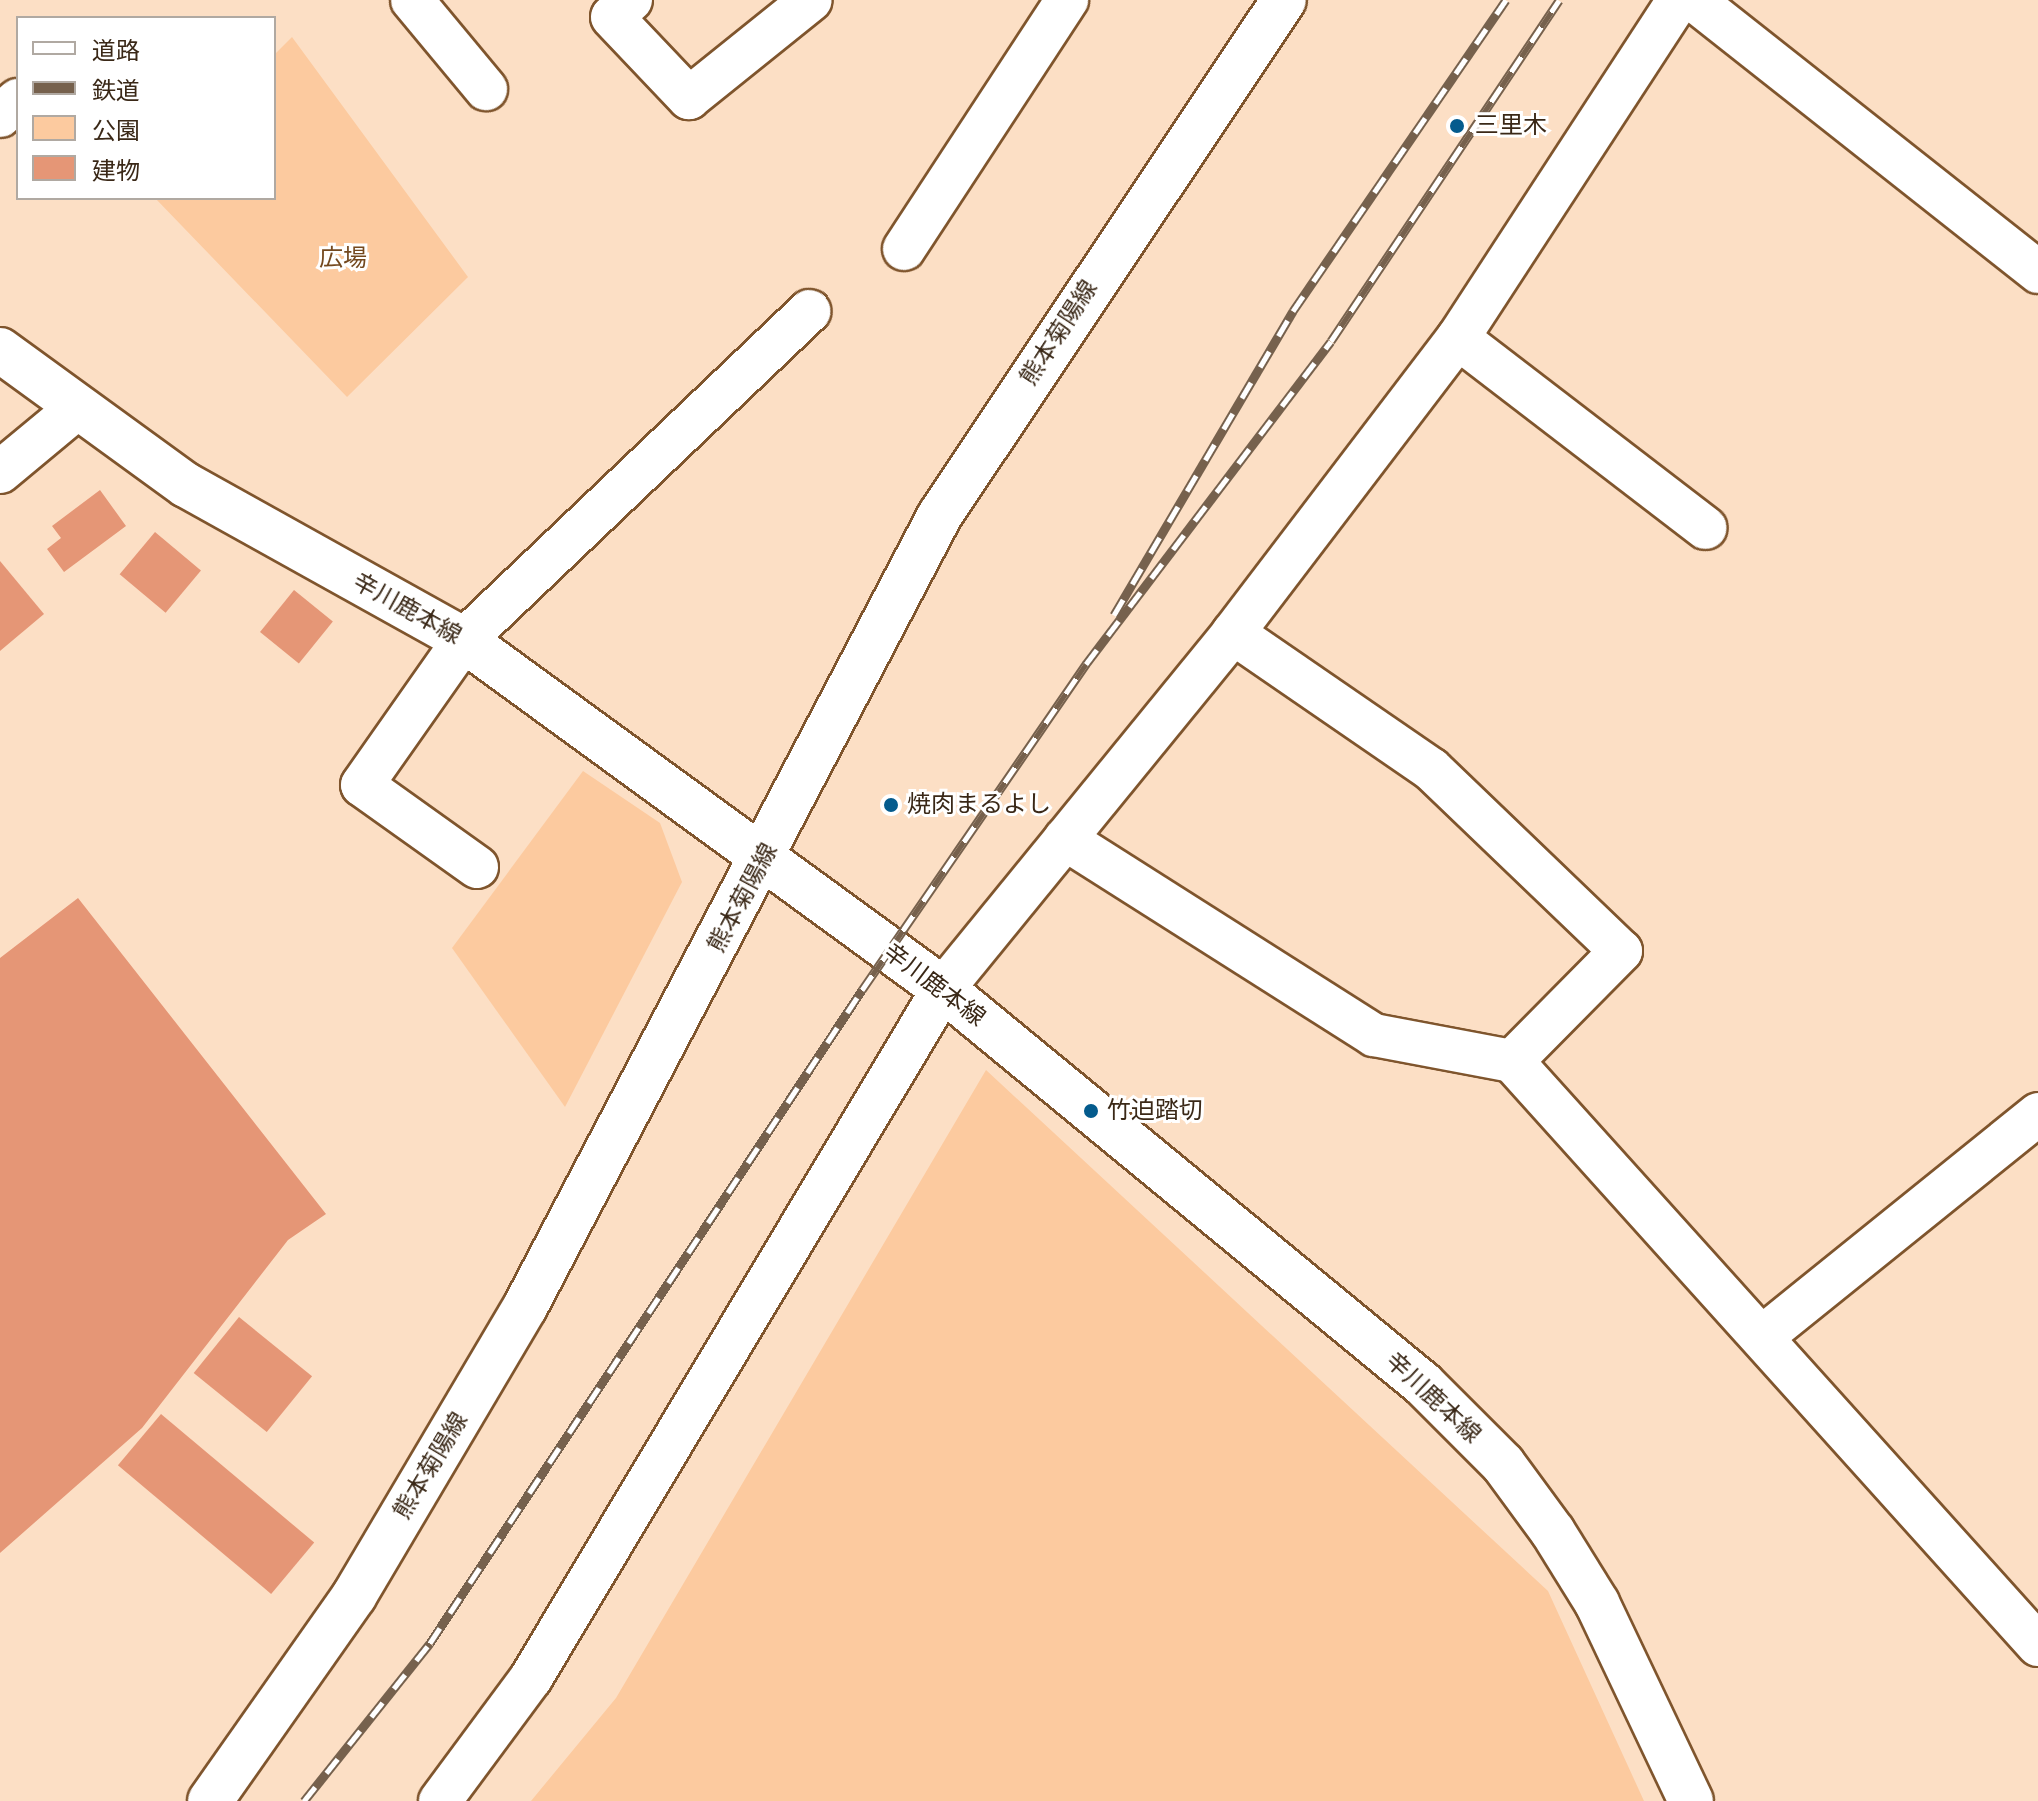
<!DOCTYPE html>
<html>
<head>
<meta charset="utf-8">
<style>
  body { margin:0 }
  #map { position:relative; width:2038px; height:1801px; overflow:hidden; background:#fcdfc5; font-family:Rubik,"Noto Sans JP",sans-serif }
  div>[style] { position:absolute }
  .green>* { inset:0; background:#fcca9f }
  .building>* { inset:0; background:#e59676; transform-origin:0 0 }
  .roads { filter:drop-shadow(2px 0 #7f552d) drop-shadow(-2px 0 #7f552d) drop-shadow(0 2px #7f552d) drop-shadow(0 -2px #7f552d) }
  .minor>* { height:42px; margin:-21px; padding:0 21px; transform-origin:21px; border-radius:21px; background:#fff }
  .major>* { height:44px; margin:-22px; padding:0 22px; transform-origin:22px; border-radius:22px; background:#fff }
  .rail>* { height:9px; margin-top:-4.5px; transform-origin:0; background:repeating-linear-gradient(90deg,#fff 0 18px,#76614d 0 36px); box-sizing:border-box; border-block:2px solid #76614d }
  .dots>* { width:22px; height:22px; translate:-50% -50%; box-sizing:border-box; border:4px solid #fff; border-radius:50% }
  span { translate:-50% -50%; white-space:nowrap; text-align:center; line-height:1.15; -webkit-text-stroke:6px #fff; paint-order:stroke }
  .poi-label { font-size:24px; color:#3a2817 }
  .left { translate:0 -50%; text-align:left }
  .park-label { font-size:24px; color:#74491f }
  .street-label { font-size:24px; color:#3a2817 }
  .legend { position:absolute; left:16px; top:16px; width:260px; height:184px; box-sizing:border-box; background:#fff; border:2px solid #b0a9a2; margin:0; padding:10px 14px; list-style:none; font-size:24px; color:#3a2817 }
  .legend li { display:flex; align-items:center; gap:16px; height:40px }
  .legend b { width:40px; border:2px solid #b0a9a2 }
</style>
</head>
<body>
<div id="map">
  <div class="green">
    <i style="clip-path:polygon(292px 37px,468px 277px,347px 397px,155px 198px,274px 198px,274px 55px)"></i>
    <i style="clip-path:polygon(583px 771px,660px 823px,682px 882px,565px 1107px,452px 948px)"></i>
    <i style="clip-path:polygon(986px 1070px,1548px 1591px,1644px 1801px,531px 1801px,616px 1698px)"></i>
  </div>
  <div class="building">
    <i style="clip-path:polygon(100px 490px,126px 526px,64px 572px,47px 549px,61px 538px,52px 526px)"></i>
    <i style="left:155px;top:532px;width:60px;height:55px;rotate:40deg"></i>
    <i style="clip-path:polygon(0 561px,44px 614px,0 651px)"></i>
    <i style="left:294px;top:590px;width:50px;height:54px;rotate:39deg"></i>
    <i style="clip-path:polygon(78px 898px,326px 1214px,288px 1240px,142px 1428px,0 1553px,0 958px)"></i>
    <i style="left:239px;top:1317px;width:94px;height:72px;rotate:39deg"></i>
    <i style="left:161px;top:1414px;width:200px;height:67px;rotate:40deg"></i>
  </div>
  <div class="roads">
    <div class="minor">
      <i style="left:412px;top:0;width:116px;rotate:50.3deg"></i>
      <i style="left:631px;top:0;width:25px;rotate:138deg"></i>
      <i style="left:612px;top:17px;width:112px;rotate:46.5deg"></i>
      <i style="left:689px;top:98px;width:156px;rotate:-38.8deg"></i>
      <i style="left:1694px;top:0;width:439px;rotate:38.3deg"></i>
      <i style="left:0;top:116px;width:24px;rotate:-42deg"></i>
      <i style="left:904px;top:249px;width:298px;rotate:-56.8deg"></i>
      <i style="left:1458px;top:338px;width:312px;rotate:37.5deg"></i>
      <i style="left:0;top:472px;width:100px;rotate:-39.7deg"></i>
      <i style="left:1233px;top:633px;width:240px;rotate:34.5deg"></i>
      <i style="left:1431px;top:769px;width:263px;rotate:43.8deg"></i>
      <i style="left:1621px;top:951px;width:155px;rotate:134.7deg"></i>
      <i style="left:1512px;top:1061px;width:786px;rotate:47.99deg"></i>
      <i style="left:1065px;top:839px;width:366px;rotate:32.4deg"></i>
      <i style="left:1374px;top:1035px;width:140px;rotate:10.7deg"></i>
      <i style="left:477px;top:867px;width:141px;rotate:-144.5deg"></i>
      <i style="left:362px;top:785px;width:177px;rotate:-54.9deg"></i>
      <i style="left:464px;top:640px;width:477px;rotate:-43.6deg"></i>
      <i style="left:1762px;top:1337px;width:355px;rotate:-38.9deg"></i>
      <i style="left:440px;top:1801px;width:153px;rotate:-53.5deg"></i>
      <i style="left:531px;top:1678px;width:803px;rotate:-59.12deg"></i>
      <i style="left:943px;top:989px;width:459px;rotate:-50.8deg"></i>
      <i style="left:1233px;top:633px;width:371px;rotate:-52.7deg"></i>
      <i style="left:1458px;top:338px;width:403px;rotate:-56.9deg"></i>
    </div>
    <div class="major">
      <i style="left:0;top:350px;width:230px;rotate:36deg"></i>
      <i style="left:186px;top:485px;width:318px;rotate:29.1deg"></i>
      <i style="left:464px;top:640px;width:593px;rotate:36.08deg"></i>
      <i style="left:943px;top:989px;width:622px;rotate:39.45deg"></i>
      <i style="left:1423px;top:1384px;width:113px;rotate:45deg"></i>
      <i style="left:1503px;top:1464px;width:84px;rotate:53.7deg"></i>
      <i style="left:1553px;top:1532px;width:84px;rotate:58.2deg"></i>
      <i style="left:1597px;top:1603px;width:219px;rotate:64.6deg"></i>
      <i style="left:210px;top:1801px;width:251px;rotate:-54.9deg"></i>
      <i style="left:354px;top:1596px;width:336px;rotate:-59.4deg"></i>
      <i style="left:525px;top:1307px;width:894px;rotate:-62.35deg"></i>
      <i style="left:940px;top:515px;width:619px;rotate:-56.26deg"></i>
    </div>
  </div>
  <div class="rail">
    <i style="left:1114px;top:615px;width:353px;rotate:-59.5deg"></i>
    <i style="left:1293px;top:311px;width:377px;rotate:-55.6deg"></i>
    <i style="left:304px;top:1801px;width:202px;rotate:-51.4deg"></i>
    <i style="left:430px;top:1643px;width:783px;rotate:-56.51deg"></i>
    <i style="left:862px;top:990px;width:396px;rotate:-55.5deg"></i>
    <i style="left:1086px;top:664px;width:405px;rotate:-52.8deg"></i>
    <i style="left:1331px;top:341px;width:410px;rotate:-56.2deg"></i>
  </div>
  <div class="dots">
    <i style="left:1457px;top:126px;background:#045b8d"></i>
    <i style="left:891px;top:805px;background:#045b8d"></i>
    <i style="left:1091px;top:1111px;background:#045b8d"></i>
  </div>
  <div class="poi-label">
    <span class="left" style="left:1475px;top:126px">三里木</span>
    <span class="left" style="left:907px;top:805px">焼肉まるよし</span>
    <span class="left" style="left:1107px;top:1111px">竹迫踏切</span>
  </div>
  <div class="park-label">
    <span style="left:343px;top:259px">広場</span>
  </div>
  <div class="street-label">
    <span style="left:1059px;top:333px;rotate:-57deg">熊本菊陽線</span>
    <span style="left:407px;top:609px;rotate:29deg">辛川鹿本線</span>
    <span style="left:743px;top:898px;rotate:-62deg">熊本菊陽線</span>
    <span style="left:934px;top:985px;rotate:37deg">辛川鹿本線</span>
    <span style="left:1433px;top:1398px;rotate:43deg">辛川鹿本線</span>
    <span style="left:431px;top:1466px;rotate:-59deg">熊本菊陽線</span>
  </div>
  <ul class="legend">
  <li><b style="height:10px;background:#fff"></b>道路</li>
  <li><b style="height:10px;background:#76614d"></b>鉄道</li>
  <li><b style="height:22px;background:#fcca9f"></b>公園</li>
  <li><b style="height:22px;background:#e59676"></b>建物</li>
  </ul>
</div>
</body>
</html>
